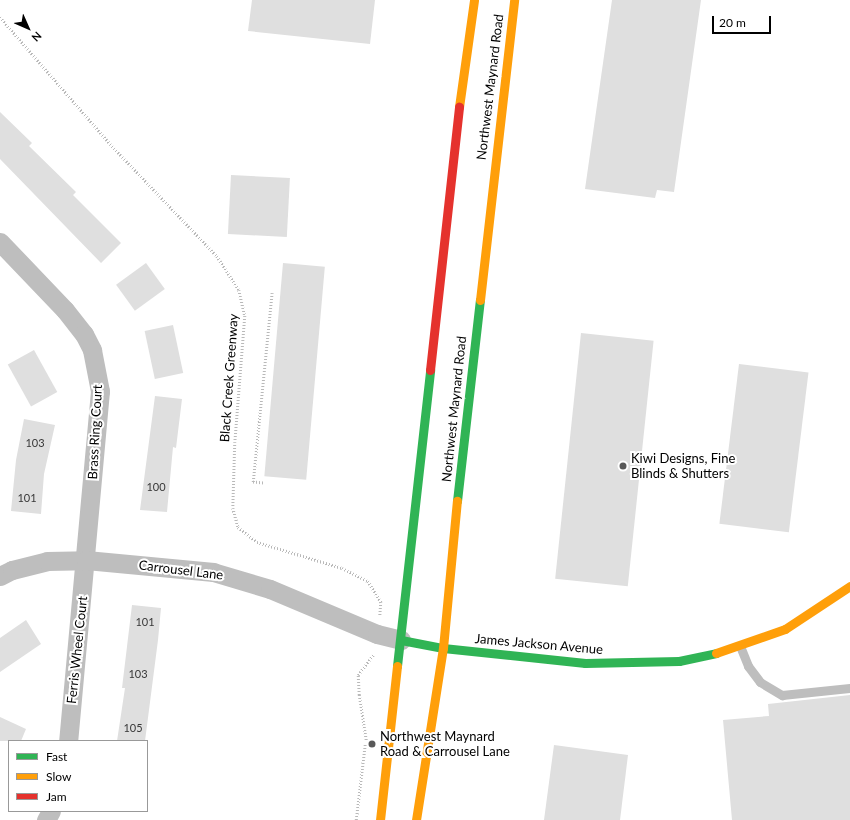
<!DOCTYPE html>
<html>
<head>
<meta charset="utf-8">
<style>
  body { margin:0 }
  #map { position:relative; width:850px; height:820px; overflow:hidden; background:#fff; font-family:Lato,sans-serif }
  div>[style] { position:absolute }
  .building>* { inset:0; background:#dfdfdf; transform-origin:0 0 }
  .path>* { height:2.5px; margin-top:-1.25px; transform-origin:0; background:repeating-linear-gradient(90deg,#b9b9b9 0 1px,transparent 0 3px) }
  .lane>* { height:9px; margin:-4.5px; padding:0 4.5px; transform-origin:4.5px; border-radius:4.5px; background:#bebebe }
  .street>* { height:19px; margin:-9.5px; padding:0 9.5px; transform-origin:9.5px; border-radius:9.5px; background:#bebebe }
  .fast>* { height:9px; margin:-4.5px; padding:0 4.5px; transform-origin:4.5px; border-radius:4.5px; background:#30b455 }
  .slow>* { height:9px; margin:-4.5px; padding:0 4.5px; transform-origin:4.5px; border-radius:4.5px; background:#ff9f0a }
  .jam>* { height:9px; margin:-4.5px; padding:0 4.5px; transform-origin:4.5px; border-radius:4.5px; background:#e5322d }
  .dots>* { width:11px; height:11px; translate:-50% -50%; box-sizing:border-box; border:2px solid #fff; border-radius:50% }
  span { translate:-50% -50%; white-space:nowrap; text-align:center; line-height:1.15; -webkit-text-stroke:4px #fff; paint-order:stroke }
  .number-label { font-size:11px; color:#383838 }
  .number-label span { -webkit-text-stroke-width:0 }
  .street-label { font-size:13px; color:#000 }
  .poi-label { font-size:13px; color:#000 }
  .left { translate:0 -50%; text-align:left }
  .legend { position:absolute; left:8px; top:740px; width:140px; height:72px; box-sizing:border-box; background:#fff; border:1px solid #999; margin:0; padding:5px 7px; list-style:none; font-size:12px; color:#000 }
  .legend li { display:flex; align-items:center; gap:8px; height:20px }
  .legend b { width:20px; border:1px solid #999 }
  .north { position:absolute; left:8px; top:8px; width:40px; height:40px; -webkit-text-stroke:3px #fff; paint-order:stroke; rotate:135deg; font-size:11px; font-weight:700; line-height:16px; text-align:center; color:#000 }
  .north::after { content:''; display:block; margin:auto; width:14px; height:18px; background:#000; clip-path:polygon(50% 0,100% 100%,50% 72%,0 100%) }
  .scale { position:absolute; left:712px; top:16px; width:59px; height:18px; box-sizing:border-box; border:2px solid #000; border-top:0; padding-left:5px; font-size:12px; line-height:14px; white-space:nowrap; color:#000; -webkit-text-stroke:3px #fff; paint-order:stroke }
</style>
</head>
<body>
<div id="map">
  <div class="building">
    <i style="clip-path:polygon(252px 0,375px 0,370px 44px,248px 31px)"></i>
    <i style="clip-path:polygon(612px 0,701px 0,674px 192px,657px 190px,655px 198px,585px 189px)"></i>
    <i style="clip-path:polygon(0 112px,32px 143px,29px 146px,76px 192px,73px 195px,121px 243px,101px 263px,0 159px)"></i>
    <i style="left:231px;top:175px;width:59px;height:59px;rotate:3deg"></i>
    <i style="left:146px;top:263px;width:32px;height:37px;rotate:54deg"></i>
    <i style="left:283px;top:263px;width:42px;height:214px;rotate:5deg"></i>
    <i style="left:173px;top:325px;width:49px;height:29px;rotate:78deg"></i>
    <i style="left:581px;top:333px;width:73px;height:247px;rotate:6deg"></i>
    <i style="left:34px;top:350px;width:48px;height:30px;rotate:61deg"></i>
    <i style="left:739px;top:364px;width:70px;height:161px;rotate:7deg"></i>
    <i style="clip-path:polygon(155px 396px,182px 399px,176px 448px,173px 447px,167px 512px,140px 510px)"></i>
    <i style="clip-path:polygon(24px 419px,55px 425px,44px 474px,41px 514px,11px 511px,16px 460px)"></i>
    <i style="clip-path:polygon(132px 605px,161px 608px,158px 640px,145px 741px,117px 741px,125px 688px,122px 688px)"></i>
    <i style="clip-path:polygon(26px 620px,41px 644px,0 672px,0 638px)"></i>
    <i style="clip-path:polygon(850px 695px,850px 820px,732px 820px,723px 720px,769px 716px,768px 704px)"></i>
    <i style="clip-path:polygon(0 717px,26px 729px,21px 741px,0 741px)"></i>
    <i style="clip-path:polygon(554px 745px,628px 755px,620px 820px,544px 820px)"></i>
  </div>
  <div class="path">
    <i style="left:0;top:17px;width:174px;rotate:49deg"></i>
    <i style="left:114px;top:148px;width:149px;rotate:46.4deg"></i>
    <i style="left:217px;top:256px;width:40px;rotate:57.1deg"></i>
    <i style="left:239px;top:290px;width:27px;rotate:77deg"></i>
    <i style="left:245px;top:316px;width:126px;rotate:94.5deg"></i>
    <i style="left:235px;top:442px;width:66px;rotate:91.7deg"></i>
    <i style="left:233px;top:508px;width:20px;rotate:75deg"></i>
    <i style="left:238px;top:527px;width:24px;rotate:38deg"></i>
    <i style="left:257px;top:542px;width:89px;rotate:17deg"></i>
    <i style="left:342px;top:568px;width:29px;rotate:27deg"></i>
    <i style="left:368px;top:581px;width:25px;rotate:58deg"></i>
    <i style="left:381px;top:602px;width:13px;rotate:94deg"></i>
    <i style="left:263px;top:483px;width:10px;rotate:-174deg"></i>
    <i style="left:253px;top:482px;width:190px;rotate:-84.3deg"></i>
    <i style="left:366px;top:740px;width:46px;rotate:-98.8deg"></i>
    <i style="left:359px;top:695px;width:20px;rotate:-93deg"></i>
    <i style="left:358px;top:675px;width:26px;rotate:-53deg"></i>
    <i style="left:356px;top:820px;width:76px;rotate:-83.2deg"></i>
  </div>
  <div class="lane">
    <i style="left:740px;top:646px;width:22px;rotate:68deg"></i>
    <i style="left:748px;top:666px;width:20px;rotate:53deg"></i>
    <i style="left:760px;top:682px;width:26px;rotate:31deg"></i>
    <i style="left:782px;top:695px;width:68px;rotate:-5.9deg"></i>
  </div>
  <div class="street">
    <i style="left:0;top:242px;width:94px;rotate:46.3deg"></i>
    <i style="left:65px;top:310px;width:31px;rotate:52deg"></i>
    <i style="left:84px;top:334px;width:18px;rotate:63deg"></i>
    <i style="left:92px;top:350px;width:42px;rotate:79deg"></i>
    <i style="left:100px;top:391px;width:351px;rotate:95.2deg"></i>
    <i style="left:0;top:576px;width:13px;rotate:-27deg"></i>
    <i style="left:12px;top:570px;width:36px;rotate:-14deg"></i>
    <i style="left:47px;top:561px;width:39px;rotate:-1deg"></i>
    <i style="left:86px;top:560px;width:128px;rotate:5.4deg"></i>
    <i style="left:213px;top:572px;width:59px;rotate:16.6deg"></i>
    <i style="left:270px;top:589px;width:116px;rotate:22.8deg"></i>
    <i style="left:377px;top:634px;width:25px;rotate:14deg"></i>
    <i style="left:46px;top:820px;width:10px;rotate:-61deg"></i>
  </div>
  <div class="fast">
    <i style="left:457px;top:501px;width:202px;rotate:-83.5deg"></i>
    <i style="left:401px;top:640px;width:43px;rotate:10.8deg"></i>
    <i style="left:443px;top:648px;width:143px;rotate:6deg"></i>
    <i style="left:585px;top:663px;width:94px;rotate:-1.2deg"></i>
    <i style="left:679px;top:661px;width:38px;rotate:-12deg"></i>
    <i style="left:397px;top:666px;width:298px;rotate:-83.6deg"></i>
  </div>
  <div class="slow">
    <i style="left:459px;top:107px;width:108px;rotate:-82deg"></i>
    <i style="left:480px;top:300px;width:302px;rotate:-83.5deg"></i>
    <i style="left:716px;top:653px;width:73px;rotate:-19.2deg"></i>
    <i style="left:785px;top:629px;width:78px;rotate:-33.5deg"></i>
    <i style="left:380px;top:820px;width:155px;rotate:-83.7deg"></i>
    <i style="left:416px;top:820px;width:174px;rotate:-81.1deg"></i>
    <i style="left:443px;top:648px;width:148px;rotate:-84.6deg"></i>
  </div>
  <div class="jam">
    <i style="left:430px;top:370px;width:265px;rotate:-83.7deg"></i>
  </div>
  <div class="dots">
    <i style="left:623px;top:466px;background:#595959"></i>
    <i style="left:372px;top:744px;background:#595959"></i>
  </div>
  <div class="number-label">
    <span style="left:35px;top:443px">103</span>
    <span style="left:156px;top:487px">100</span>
    <span style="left:27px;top:498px">101</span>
    <span style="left:145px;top:622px">101</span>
    <span style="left:138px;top:674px">103</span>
    <span style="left:133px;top:728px">105</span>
  </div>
  <div class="street-label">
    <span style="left:490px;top:87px;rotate:-83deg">Northwest Maynard Road</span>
    <span style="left:229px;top:378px;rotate:-86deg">Black Creek Greenway</span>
    <span style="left:454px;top:409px;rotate:-84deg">Northwest Maynard Road</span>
    <span style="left:95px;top:432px;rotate:-87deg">Brass Ring Court</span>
    <span style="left:181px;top:570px;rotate:7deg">Carrousel Lane</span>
    <span style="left:539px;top:644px;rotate:5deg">James Jackson Avenue</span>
    <span style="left:77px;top:650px;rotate:-84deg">Ferris Wheel Court</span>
  </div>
  <div class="poi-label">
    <span class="left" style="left:631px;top:466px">Kiwi Designs, Fine<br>Blinds &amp; Shutters</span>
    <span class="left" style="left:380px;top:744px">Northwest Maynard<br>Road &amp; Carrousel Lane</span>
  </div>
  <ul class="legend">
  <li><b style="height:5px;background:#30b455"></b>Fast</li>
  <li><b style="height:5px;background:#ff9f0a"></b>Slow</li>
  <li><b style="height:5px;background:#e5322d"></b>Jam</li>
  </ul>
  <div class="north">N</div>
  <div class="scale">20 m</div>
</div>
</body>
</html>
